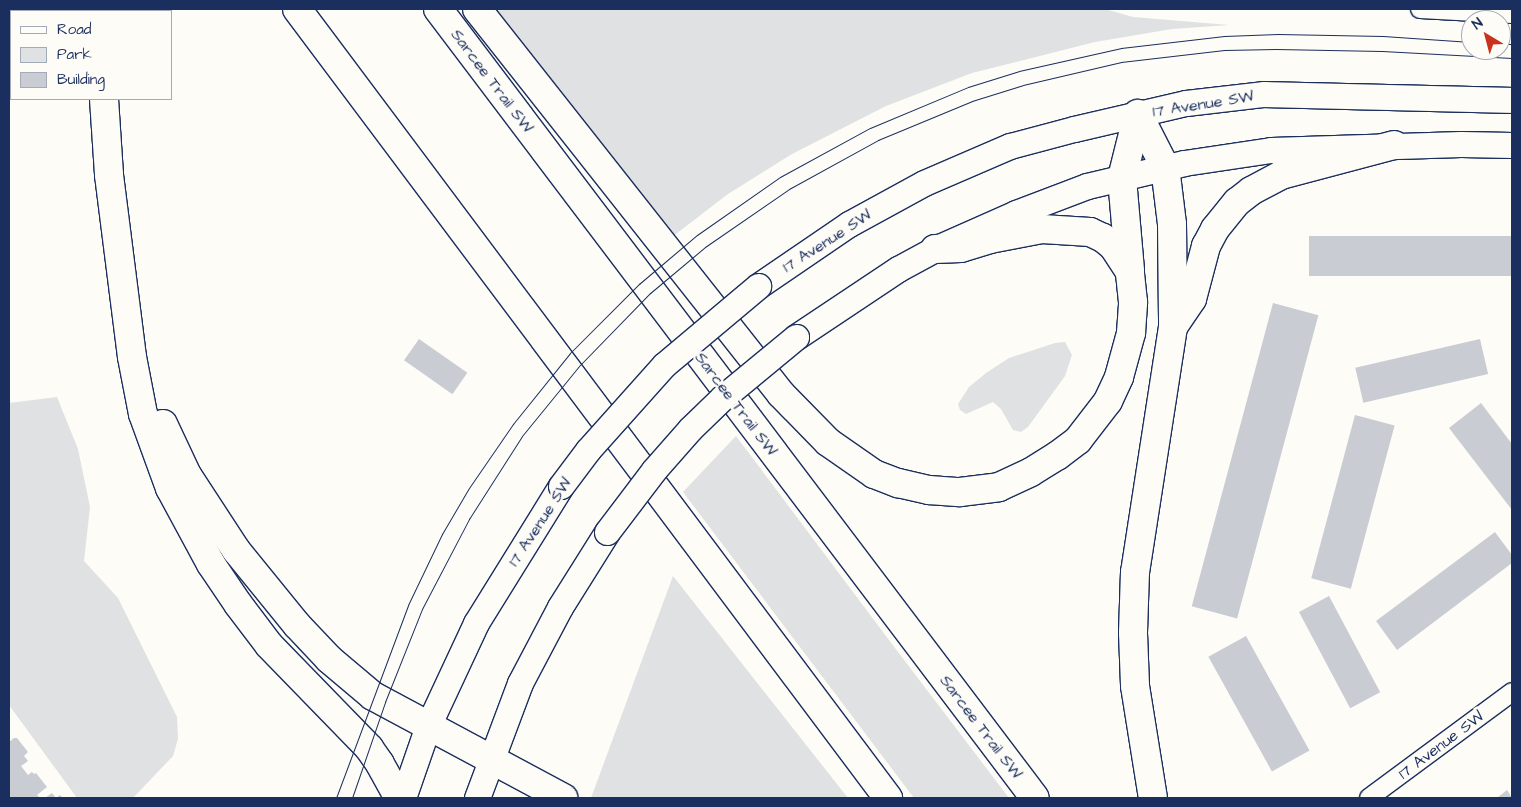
<!DOCTYPE html>
<html>
<head>
<meta charset="utf-8">
<style>
  body { margin:0 }
  #map { position:relative; width:1521px; height:807px; overflow:hidden; background:#fdfcf7; font-family:"Architects Daughter",sans-serif }
  div>[style] { position:absolute }
  .green>* { inset:0; background:#e0e1e3 }
  .building>* { inset:0; background:#c9ccd3; transform-origin:0 0 }
  .roads { filter:drop-shadow(1px 0 #1b2f5e) drop-shadow(-1px 0 #1b2f5e) drop-shadow(0 1px #1b2f5e) drop-shadow(0 -1px #1b2f5e) }
  .minor>* { height:18px; margin:-9px; padding:0 9px; transform-origin:9px; border-radius:9px; background:#fdfcf7 }
  .secondary>* { height:25px; margin:-12.5px; padding:0 12.5px; transform-origin:12.5px; border-radius:12.5px; background:#fdfcf7 }
  .trunk>* { height:28px; margin:-14px; padding:0 14px; transform-origin:14px; border-radius:14px; background:#fdfcf7 }
  .tram>* { height:1px; margin:-0.5px; padding:0 0.5px; transform-origin:0.5px; border-radius:0.5px; background:#1b2f5e }
  .bridges { filter:drop-shadow(1px 0 #1b2f5e) drop-shadow(-1px 0 #1b2f5e) drop-shadow(0 1px #1b2f5e) drop-shadow(0 -1px #1b2f5e) }
  .secondary-bridge>* { height:25px; margin:-12.5px; padding:0 12.5px; transform-origin:12.5px; border-radius:12.5px; background:#fdfcf7 }
  span { translate:-50% -50%; white-space:nowrap; text-align:center; line-height:1.15; -webkit-text-stroke:5px #fdfcf7; paint-order:stroke }
  .street-label { font-size:16px; color:#1b2f5e }
  .frame { position:absolute; inset:0; border:10px solid #1b2f5e; pointer-events:none }
  .legend { position:absolute; left:10px; top:10px; width:162px; height:90px; box-sizing:border-box; background:#fdfcf7; border:1px solid #a3aaba; margin:0; padding:6px 9px; list-style:none; font-size:15px; color:#1b2f5e }
  .legend li { display:flex; align-items:center; gap:10px; height:25px }
  .legend b { width:25px; border:1px solid #a3aaba }
  .north { position:absolute; left:1461px; top:10px; width:50px; height:50px; box-sizing:border-box; background:#fdfcf7; border:1px solid #a3aaba; border-radius:50%; rotate:323deg; font-size:14px; font-weight:700; line-height:20px; text-align:center; color:#1b2f5e }
  .north::after { content:''; display:block; margin:auto; width:18px; height:22px; background:#c8321e; clip-path:polygon(50% 0,100% 100%,50% 72%,0 100%) }
</style>
</head>
<body>
<div id="map">
  <div class="green">
    <i style="clip-path:polygon(491px 9px,1105px 9px,1133px 17px,1229px 25px,1172px 29px,1095px 42px,972px 73px,886px 106px,792px 154px,728px 194px,672px 237px)"></i>
    <i style="clip-path:polygon(1065px 342px,1072px 355px,1065px 376px,1028px 427px,1021px 432px,1013px 430px,1001px 409px,993px 402px,966px 414px,960px 410px,958px 404px,969px 387px,986px 373px,1009px 358px,1055px 343px)"></i>
    <i style="clip-path:polygon(57px 397px,78px 449px,90px 507px,84px 561px,118px 598px,177px 717px,178px 739px,173px 756px,133px 798px,77px 798px,9px 705px,9px 403px)"></i>
    <i style="clip-path:polygon(736px 436px,895px 648px,1009px 798px,914px 798px,683px 492px)"></i>
    <i style="clip-path:polygon(673px 576px,848px 798px,591px 798px)"></i>
  </div>
  <div class="building">
    <i style="left:1512px;top:236px;width:40px;height:203px;rotate:90deg"></i>
    <i style="left:1273px;top:303px;width:47px;height:314px;rotate:15deg"></i>
    <i style="left:419px;top:339px;width:59px;height:26px;rotate:35deg"></i>
    <i style="left:1480px;top:339px;width:36px;height:128px;rotate:77deg"></i>
    <i style="clip-path:polygon(1481px 403px,1512px 444px,1512px 510px,1449px 428px)"></i>
    <i style="left:1355px;top:415px;width:41px;height:169px;rotate:15deg"></i>
    <i style="clip-path:polygon(1495px 532px,1512px 555px,1512px 563px,1397px 650px,1376px 621px)"></i>
    <i style="left:1329px;top:596px;width:109px;height:34px;rotate:62deg"></i>
    <i style="left:1246px;top:636px;width:131px;height:43px;rotate:61deg"></i>
    <i style="clip-path:polygon(14px 738px,17px 738px,28px 752px,24px 756px,28px 761px,21px 766px,28px 775px,32px 772px,34px 774px,36px 773px,47px 787px,37px 795px,40px 798px,10px 798px,9px 796px,9px 742px)"></i>
    <i style="clip-path:polygon(1507px 790px,1512px 798px,1497px 798px)"></i>
    <i style="clip-path:polygon(52px 793px,56px 798px,60px 795px,63px 798px,45px 798px)"></i>
  </div>
  <div class="roads">
    <div class="minor">
      <i style="left:1420px;top:9px;width:92px;rotate:3.1deg"></i>
      <i style="left:1369px;top:798px;width:178px;rotate:-36.5deg"></i>
    </div>
    <div class="secondary">
      <i style="left:758px;top:286px;width:110px;rotate:-34.3deg"></i>
      <i style="left:849px;top:224px;width:85px;rotate:-28.7deg"></i>
      <i style="left:924px;top:183px;width:94px;rotate:-23.3deg"></i>
      <i style="left:1010px;top:146px;width:66px;rotate:-14.9deg"></i>
      <i style="left:1074px;top:129px;width:115px;rotate:-13.1deg"></i>
      <i style="left:1186px;top:103px;width:79px;rotate:-6.6deg"></i>
      <i style="left:1264px;top:94px;width:248px;rotate:1.4deg"></i>
      <i style="left:796px;top:337px;width:123px;rotate:-33.7deg"></i>
      <i style="left:898px;top:269px;width:42px;rotate:-28.4deg"></i>
      <i style="left:935px;top:249px;width:89px;rotate:-24deg"></i>
      <i style="left:1016px;top:213px;width:76px;rotate:-20.8deg"></i>
      <i style="left:1087px;top:186px;width:100px;rotate:-13.3deg"></i>
      <i style="left:1184px;top:163px;width:88px;rotate:-8.5deg"></i>
      <i style="left:1271px;top:150px;width:190px;rotate:-1.8deg"></i>
      <i style="left:1461px;top:144px;width:51px;rotate:1.1deg"></i>
      <i style="left:403px;top:798px;width:76px;rotate:-70.9deg"></i>
      <i style="left:428px;top:726px;width:114px;rotate:-65deg"></i>
      <i style="left:476px;top:623px;width:161px;rotate:-58.2deg"></i>
      <i style="left:477px;top:798px;width:123px;rotate:-69.5deg"></i>
      <i style="left:520px;top:683px;width:86px;rotate:-62.2deg"></i>
      <i style="left:560px;top:607px;width:89px;rotate:-57.9deg"></i>
    </div>
    <div class="trunk">
      <i style="left:97px;top:9px;width:2px;rotate:90deg"></i>
      <i style="left:297px;top:9px;width:986px;rotate:53.16deg"></i>
      <i style="left:438px;top:9px;width:989px;rotate:52.89deg"></i>
      <i style="left:477px;top:9px;width:491px;rotate:51.7deg"></i>
      <i style="left:781px;top:394px;width:67px;rotate:45.6deg"></i>
      <i style="left:828px;top:442px;width:56px;rotate:34.8deg"></i>
      <i style="left:874px;top:474px;width:26px;rotate:21deg"></i>
      <i style="left:898px;top:483px;width:32px;rotate:13deg"></i>
      <i style="left:929px;top:490px;width:31px;rotate:4deg"></i>
      <i style="left:960px;top:492px;width:39px;rotate:-7deg"></i>
      <i style="left:999px;top:487px;width:35px;rotate:-25deg"></i>
      <i style="left:1031px;top:472px;width:31px;rotate:-32deg"></i>
      <i style="left:1057px;top:456px;width:26px;rotate:-37deg"></i>
      <i style="left:1078px;top:440px;width:49px;rotate:-52.4deg"></i>
      <i style="left:1108px;top:401px;width:26px;rotate:-65deg"></i>
      <i style="left:1119px;top:377px;width:46px;rotate:-74.7deg"></i>
      <i style="left:1131px;top:333px;width:31px;rotate:-86deg"></i>
      <i style="left:1133px;top:302px;width:30px;rotate:-96deg"></i>
      <i style="left:1130px;top:272px;width:31px;rotate:-123deg"></i>
      <i style="left:1113px;top:246px;width:13px;rotate:-141deg"></i>
      <i style="left:1103px;top:238px;width:14px;rotate:-155deg"></i>
      <i style="left:1090px;top:232px;width:48px;rotate:-176.4deg"></i>
      <i style="left:1042px;top:229px;width:53px;rotate:169.1deg"></i>
      <i style="left:990px;top:239px;width:30px;rotate:163deg"></i>
      <i style="left:961px;top:248px;width:26px;rotate:178deg"></i>
      <i style="left:104px;top:99px;width:76px;rotate:86.2deg"></i>
      <i style="left:109px;top:175px;width:183px;rotate:82.8deg"></i>
      <i style="left:132px;top:357px;width:58px;rotate:79.1deg"></i>
      <i style="left:143px;top:414px;width:79px;rotate:70deg"></i>
      <i style="left:170px;top:488px;width:86px;rotate:61.7deg"></i>
      <i style="left:211px;top:564px;width:48px;rotate:56deg"></i>
      <i style="left:238px;top:604px;width:51px;rotate:52.9deg"></i>
      <i style="left:269px;top:645px;width:144px;rotate:45.8deg"></i>
      <i style="left:369px;top:748px;width:19px;rotate:55deg"></i>
      <i style="left:380px;top:764px;width:39px;rotate:61deg"></i>
      <i style="left:1138px;top:114px;width:59px;rotate:63deg"></i>
      <i style="left:1165px;top:167px;width:57px;rotate:83deg"></i>
      <i style="left:1172px;top:224px;width:103px;rotate:89.4deg"></i>
      <i style="left:1173px;top:327px;width:248px;rotate:98.8deg"></i>
      <i style="left:1135px;top:572px;width:61px;rotate:91.9deg"></i>
      <i style="left:1133px;top:633px;width:53px;rotate:87.8deg"></i>
      <i style="left:1135px;top:686px;width:113px;rotate:80.9deg"></i>
      <i style="left:1130px;top:270px;width:92px;rotate:-95deg"></i>
      <i style="left:1122px;top:178px;width:66px;rotate:-76deg"></i>
      <i style="left:1173px;top:327px;width:34px;rotate:-56deg"></i>
      <i style="left:1192px;top:299px;width:55px;rotate:-75.2deg"></i>
      <i style="left:1206px;top:246px;width:19px;rotate:-62deg"></i>
      <i style="left:1215px;top:229px;width:35px;rotate:-51deg"></i>
      <i style="left:1237px;top:202px;width:18px;rotate:-38deg"></i>
      <i style="left:1251px;top:191px;width:34px;rotate:-28deg"></i>
      <i style="left:1281px;top:175px;width:117px;rotate:-14.9deg"></i>
      <i style="left:163px;top:424px;width:56px;rotate:64.8deg"></i>
      <i style="left:187px;top:475px;width:90px;rotate:56.8deg"></i>
      <i style="left:236px;top:550px;width:97px;rotate:50.9deg"></i>
      <i style="left:297px;top:625px;width:47px;rotate:46.7deg"></i>
      <i style="left:329px;top:659px;width:57px;rotate:40.1deg"></i>
      <i style="left:373px;top:696px;width:216px;rotate:28.2deg"></i>
    </div>
  </div>
  <div class="tram">
    <i style="left:1501px;top:44px;width:11px"></i>
    <i style="left:336px;top:798px;width:206px;rotate:-69.5deg"></i>
    <i style="left:408px;top:605px;width:79px;rotate:-64.4deg"></i>
    <i style="left:442px;top:534px;width:53px;rotate:-59.6deg"></i>
    <i style="left:469px;top:488px;width:78px;rotate:-55.5deg"></i>
    <i style="left:513px;top:424px;width:91px;rotate:-51.2deg"></i>
    <i style="left:570px;top:353px;width:98px;rotate:-45deg"></i>
    <i style="left:639px;top:284px;width:76px;rotate:-40.2deg"></i>
    <i style="left:697px;top:235px;width:101px;rotate:-34.9deg"></i>
    <i style="left:780px;top:177px;width:102px;rotate:-28.6deg"></i>
    <i style="left:870px;top:128px;width:106px;rotate:-22.7deg"></i>
    <i style="left:968px;top:87px;width:53px;rotate:-17.4deg"></i>
    <i style="left:1019px;top:71px;width:105px;rotate:-12.7deg"></i>
    <i style="left:1121px;top:48px;width:104px;rotate:-6.6deg"></i>
    <i style="left:1224px;top:36px;width:54px;rotate:-2.1deg"></i>
    <i style="left:1278px;top:34px;width:105px;rotate:1.1deg"></i>
    <i style="left:1383px;top:36px;width:88px;rotate:3.9deg"></i>
    <i style="left:352px;top:798px;width:102px;rotate:-71deg"></i>
    <i style="left:385px;top:702px;width:100px;rotate:-68.3deg"></i>
    <i style="left:422px;top:609px;width:102px;rotate:-62.4deg"></i>
    <i style="left:469px;top:519px;width:98px;rotate:-57.4deg"></i>
    <i style="left:522px;top:436px;width:90px;rotate:-50.8deg"></i>
    <i style="left:579px;top:366px;width:100px;rotate:-45.8deg"></i>
    <i style="left:649px;top:294px;width:73px;rotate:-40deg"></i>
    <i style="left:705px;top:247px;width:102px;rotate:-34.6deg"></i>
    <i style="left:789px;top:189px;width:102px;rotate:-28.8deg"></i>
    <i style="left:878px;top:140px;width:102px;rotate:-22.5deg"></i>
    <i style="left:972px;top:101px;width:53px;rotate:-17.4deg"></i>
    <i style="left:1023px;top:85px;width:101px;rotate:-13.2deg"></i>
    <i style="left:1121px;top:62px;width:104px;rotate:-6.6deg"></i>
    <i style="left:1224px;top:50px;width:52px;rotate:-1.1deg"></i>
    <i style="left:1276px;top:49px;width:106px;rotate:1.1deg"></i>
    <i style="left:1382px;top:51px;width:130px;rotate:3.1deg"></i>
  </div>
  <div class="bridges">
    <div class="secondary-bridge">
      <i style="left:561px;top:486px;width:45px;rotate:-53.1deg"></i>
      <i style="left:588px;top:450px;width:114px;rotate:-48.2deg"></i>
      <i style="left:664px;top:365px;width:123px;rotate:-40deg"></i>
      <i style="left:607px;top:532px;width:78px;rotate:-52.8deg"></i>
      <i style="left:654px;top:470px;width:55px;rotate:-48.7deg"></i>
      <i style="left:690px;top:429px;width:45px;rotate:-44.1deg"></i>
      <i style="left:722px;top:398px;width:96px;rotate:-39.5deg"></i>
    </div>
  </div>
  <div class="street-label">
    <span style="left:492px;top:81px;rotate:53deg">Sarcee Trail SW</span>
    <span style="left:1203px;top:104px;rotate:-9deg">17 Avenue SW</span>
    <span style="left:827px;top:241px;rotate:-33deg">17 Avenue SW</span>
    <span style="left:736px;top:404px;rotate:53deg">Sarcee Trail SW</span>
    <span style="left:540px;top:522px;rotate:-57deg">17 Avenue SW</span>
    <span style="left:981px;top:727px;rotate:53deg">Sarcee Trail SW</span>
    <span style="left:1441px;top:745px;rotate:-37deg">17 Avenue SW</span>
  </div>
  <div class="frame"></div>
  <ul class="legend">
  <li><b style="height:6px;background:#fdfcf7"></b>Road</li>
  <li><b style="height:14px;background:#e0e1e3"></b>Park</li>
  <li><b style="height:14px;background:#c9ccd3"></b>Building</li>
  </ul>
  <div class="north">N</div>
</div>
</body>
</html>
